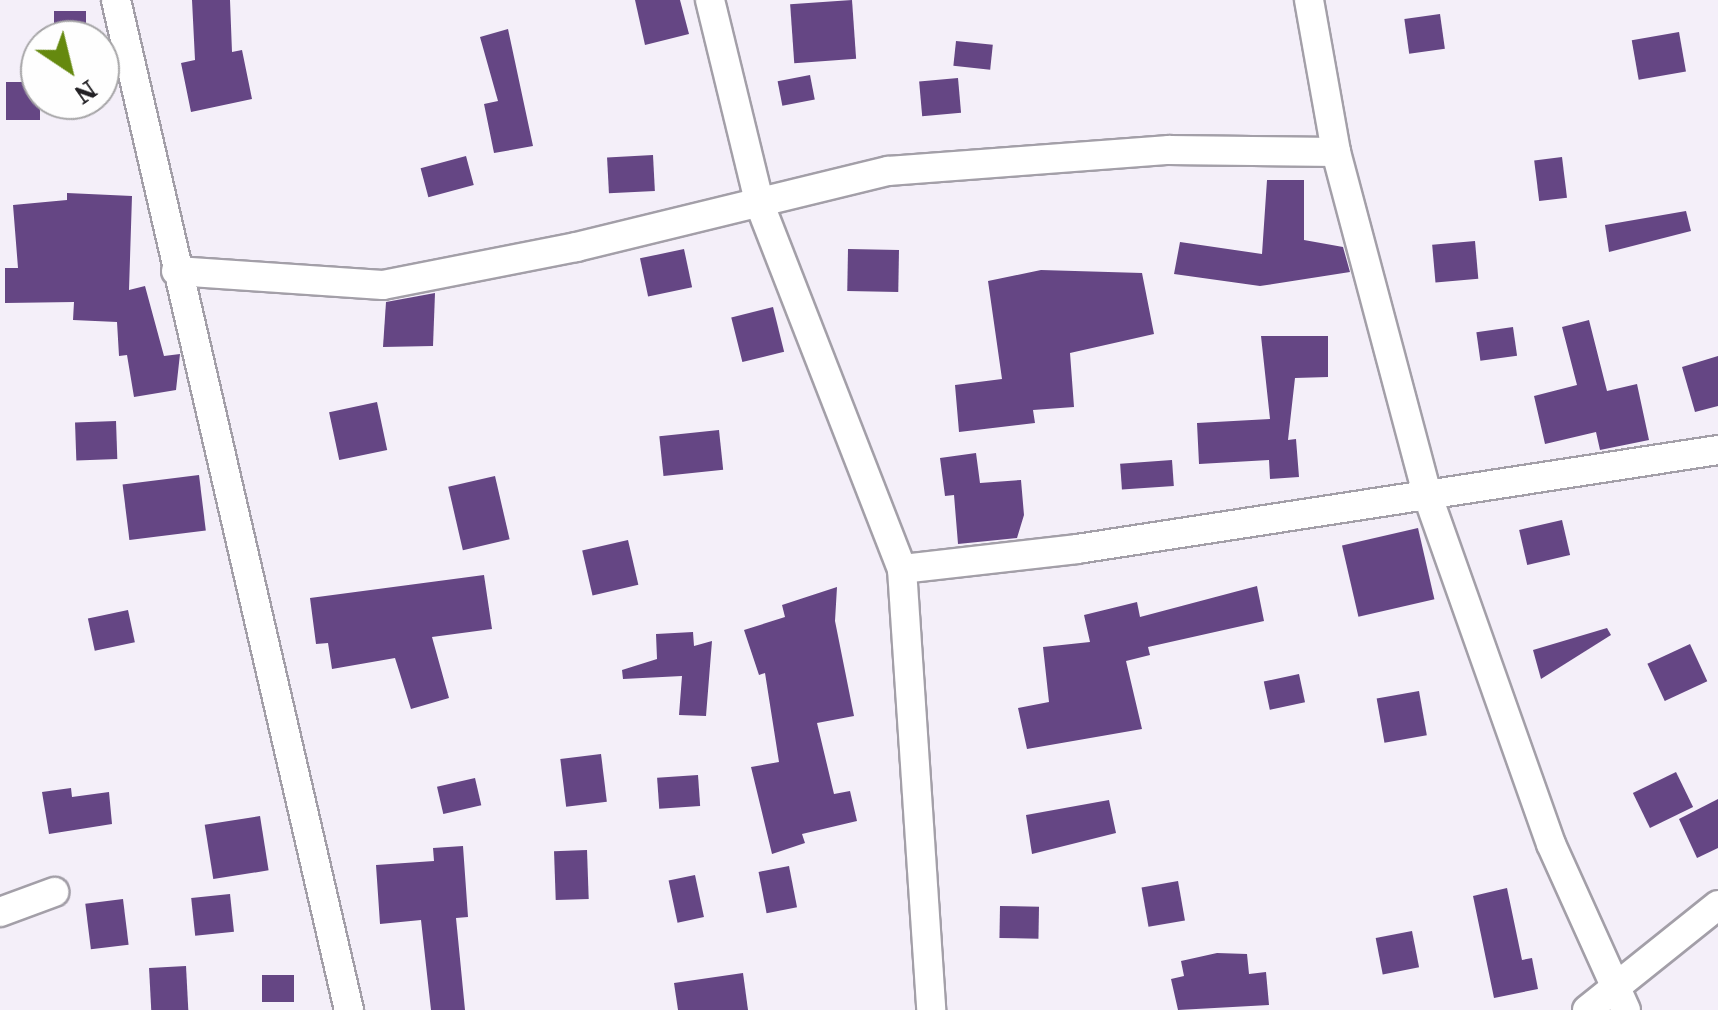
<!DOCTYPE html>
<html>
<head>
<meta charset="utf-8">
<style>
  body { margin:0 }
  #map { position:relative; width:1718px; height:1010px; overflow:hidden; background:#f4eff9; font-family:"Source Serif 4",serif }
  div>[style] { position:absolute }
  .building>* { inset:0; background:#654684; transform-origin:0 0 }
  .roads { filter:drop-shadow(2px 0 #a39fa8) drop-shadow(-2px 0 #a39fa8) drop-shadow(0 2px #a39fa8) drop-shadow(0 -2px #a39fa8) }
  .street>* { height:28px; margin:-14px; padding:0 14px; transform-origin:14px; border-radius:14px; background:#fff }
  span { translate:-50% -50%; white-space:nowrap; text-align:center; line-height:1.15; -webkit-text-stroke:10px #fefefe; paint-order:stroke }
  .north { position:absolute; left:20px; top:20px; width:100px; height:100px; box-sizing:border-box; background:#fefefe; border:2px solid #a6a5a7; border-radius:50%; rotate:145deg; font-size:28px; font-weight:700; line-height:40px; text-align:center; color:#222024 }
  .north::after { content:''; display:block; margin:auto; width:35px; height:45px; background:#65890f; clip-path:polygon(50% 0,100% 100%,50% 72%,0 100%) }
</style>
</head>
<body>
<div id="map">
  <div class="building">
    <i style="clip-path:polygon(192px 0,230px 0,232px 52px,242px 50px,252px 99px,191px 112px,181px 63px,195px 60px)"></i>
    <i style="clip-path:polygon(635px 0,680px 0,689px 34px,645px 45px)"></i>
    <i style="left:852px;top:0;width:59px;height:62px;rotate:86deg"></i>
    <i style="left:54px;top:11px;width:32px;height:29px"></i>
    <i style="left:1440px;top:14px;width:35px;height:36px;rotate:82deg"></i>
    <i style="clip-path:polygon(508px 29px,533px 146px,494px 153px,484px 104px,498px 101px,480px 37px)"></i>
    <i style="left:1679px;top:32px;width:40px;height:48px;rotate:80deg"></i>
    <i style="left:956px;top:41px;width:37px;height:25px;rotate:6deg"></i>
    <i style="left:810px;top:75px;width:25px;height:33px;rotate:79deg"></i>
    <i style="left:958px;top:78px;width:35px;height:39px;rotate:85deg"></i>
    <i style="left:6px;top:82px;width:34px;height:38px"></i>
    <i style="left:653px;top:155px;width:36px;height:46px;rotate:87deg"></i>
    <i style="left:466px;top:156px;width:30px;height:47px;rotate:75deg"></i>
    <i style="left:1562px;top:157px;width:41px;height:28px;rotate:83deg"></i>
    <i style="clip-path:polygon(1267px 180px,1304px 180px,1304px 240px,1343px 247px,1350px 272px,1260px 286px,1174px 274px,1180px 242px,1262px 254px)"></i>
    <i style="clip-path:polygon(67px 193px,132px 196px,129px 290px,145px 286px,164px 356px,180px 354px,176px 390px,134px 397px,127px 355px,119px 356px,117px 322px,73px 320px,74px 302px,5px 303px,5px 268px,18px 268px,13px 205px,67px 200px)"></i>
    <i style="clip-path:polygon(1686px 211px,1691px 231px,1609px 252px,1605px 225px)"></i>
    <i style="left:1475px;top:241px;width:38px;height:43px;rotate:85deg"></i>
    <i style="left:684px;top:249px;width:39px;height:45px;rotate:78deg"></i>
    <i style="left:848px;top:249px;width:51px;height:42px;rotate:1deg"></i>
    <i style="clip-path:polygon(1041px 270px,1142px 273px,1154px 334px,1070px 353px,1074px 407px,1033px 410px,1035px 423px,959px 432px,955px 385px,1002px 379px,988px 281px)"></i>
    <i style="clip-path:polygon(435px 293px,433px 346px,383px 347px,386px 302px)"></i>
    <i style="left:773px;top:307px;width:46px;height:43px;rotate:76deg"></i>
    <i style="clip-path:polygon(1589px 320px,1607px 391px,1637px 384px,1649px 440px,1600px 450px,1596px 432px,1545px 444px,1534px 396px,1577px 385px,1562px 327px)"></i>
    <i style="left:1513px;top:327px;width:29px;height:37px;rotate:82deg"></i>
    <i style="clip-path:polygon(1261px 336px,1328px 336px,1328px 377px,1295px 378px,1288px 440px,1296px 439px,1299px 477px,1270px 479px,1269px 460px,1199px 464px,1197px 423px,1270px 419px)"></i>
    <i style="clip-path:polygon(1718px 356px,1718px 406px,1695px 412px,1682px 367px)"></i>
    <i style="left:377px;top:402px;width:49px;height:49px;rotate:78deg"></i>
    <i style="left:116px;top:421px;width:38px;height:41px;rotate:88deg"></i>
    <i style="left:719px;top:430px;width:40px;height:60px;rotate:84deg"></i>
    <i style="clip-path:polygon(976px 453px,980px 483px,1021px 480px,1024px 515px,1017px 538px,958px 544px,954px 495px,945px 496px,940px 458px)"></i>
    <i style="left:1172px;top:460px;width:26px;height:52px;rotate:86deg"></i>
    <i style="left:199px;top:475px;width:56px;height:77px;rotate:83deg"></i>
    <i style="left:495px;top:476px;width:65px;height:48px;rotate:77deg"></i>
    <i style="left:1562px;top:520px;width:36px;height:44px;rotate:77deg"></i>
    <i style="left:1418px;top:528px;width:73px;height:78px;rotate:77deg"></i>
    <i style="left:628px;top:540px;width:46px;height:47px;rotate:77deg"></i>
    <i style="clip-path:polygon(484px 575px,492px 629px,432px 637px,449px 698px,411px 709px,395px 658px,332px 669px,328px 643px,316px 644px,310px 598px)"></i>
    <i style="clip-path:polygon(1257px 586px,1264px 621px,1148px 647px,1150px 655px,1126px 661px,1142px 729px,1027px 749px,1018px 708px,1049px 702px,1043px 647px,1090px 642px,1084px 615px,1137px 602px,1140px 617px)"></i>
    <i style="clip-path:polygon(837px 587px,835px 621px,854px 716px,817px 723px,834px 794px,850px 791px,857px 821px,802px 834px,805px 843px,772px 854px,751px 767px,779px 762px,765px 673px,759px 675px,744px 630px,785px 617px,782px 605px)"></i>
    <i style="left:128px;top:610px;width:33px;height:41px;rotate:78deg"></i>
    <i style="clip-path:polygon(1607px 628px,1611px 635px,1541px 679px,1533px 650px)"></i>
    <i style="clip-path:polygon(693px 632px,694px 646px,712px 641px,706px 716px,679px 715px,682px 676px,623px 679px,622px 670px,657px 659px,656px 634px)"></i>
    <i style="left:1690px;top:644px;width:41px;height:47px;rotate:65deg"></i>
    <i style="left:1299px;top:674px;width:29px;height:36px;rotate:78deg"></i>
    <i style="left:1419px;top:691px;width:45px;height:43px;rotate:80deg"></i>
    <i style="left:601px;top:754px;width:48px;height:41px;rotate:83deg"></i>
    <i style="left:1676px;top:772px;width:39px;height:48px;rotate:64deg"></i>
    <i style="left:698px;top:775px;width:31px;height:41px;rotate:86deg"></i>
    <i style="left:475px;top:778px;width:28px;height:39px;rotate:77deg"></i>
    <i style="clip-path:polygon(71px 788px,72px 797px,109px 792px,112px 824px,49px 834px,42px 792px)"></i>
    <i style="clip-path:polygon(1718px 799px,1718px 848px,1697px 858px,1679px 819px)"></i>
    <i style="clip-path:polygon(1109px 800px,1116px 833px,1032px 854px,1026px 815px)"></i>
    <i style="left:260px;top:816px;width:55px;height:56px;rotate:81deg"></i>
    <i style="clip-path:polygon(463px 846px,468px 917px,456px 918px,465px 1010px,431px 1010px,421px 920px,380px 924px,376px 865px,434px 861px,433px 848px)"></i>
    <i style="left:587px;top:850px;width:49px;height:33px;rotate:88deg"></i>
    <i style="left:789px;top:866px;width:42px;height:31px;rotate:79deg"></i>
    <i style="left:695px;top:875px;width:43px;height:27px;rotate:78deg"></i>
    <i style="left:1178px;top:881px;width:40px;height:37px;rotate:80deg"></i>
    <i style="clip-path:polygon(1507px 888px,1522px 960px,1532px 958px,1538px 989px,1494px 998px,1473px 896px)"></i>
    <i style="left:230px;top:894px;width:38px;height:39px;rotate:84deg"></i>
    <i style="left:123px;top:899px;width:46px;height:38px;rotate:83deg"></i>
    <i style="left:1000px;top:906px;width:39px;height:32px;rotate:1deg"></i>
    <i style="left:1412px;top:931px;width:37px;height:37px;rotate:79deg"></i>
    <i style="clip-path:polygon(1217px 953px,1247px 954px,1249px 974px,1266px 972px,1269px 1005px,1178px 1010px,1171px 979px,1184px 976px,1181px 961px)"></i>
    <i style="left:186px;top:966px;width:44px;height:37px;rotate:87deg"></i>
    <i style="clip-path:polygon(743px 973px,748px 1010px,678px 1010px,674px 983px)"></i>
    <i style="left:262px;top:975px;width:32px;height:27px"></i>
  </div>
  <div class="roads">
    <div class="street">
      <i style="left:116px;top:0;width:1037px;rotate:77.01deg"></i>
      <i style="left:710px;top:0;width:211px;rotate:76.3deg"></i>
      <i style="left:760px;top:205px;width:391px;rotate:68.7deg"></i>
      <i style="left:902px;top:569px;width:442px;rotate:86.2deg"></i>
      <i style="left:1309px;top:0;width:154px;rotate:79.9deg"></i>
      <i style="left:1336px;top:152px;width:351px;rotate:75.1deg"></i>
      <i style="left:1426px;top:491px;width:374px;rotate:70.5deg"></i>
      <i style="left:1551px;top:844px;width:182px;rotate:65.7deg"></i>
      <i style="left:176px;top:271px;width:207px;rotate:3.9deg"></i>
      <i style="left:383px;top:285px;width:197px;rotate:-11.1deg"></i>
      <i style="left:576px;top:247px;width:321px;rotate:-13.7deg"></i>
      <i style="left:888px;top:171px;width:282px;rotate:-4.3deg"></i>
      <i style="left:1169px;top:150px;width:167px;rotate:0.7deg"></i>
      <i style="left:902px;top:569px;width:176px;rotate:-6.5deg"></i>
      <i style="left:1077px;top:549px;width:649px;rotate:-8.78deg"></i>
      <i style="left:0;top:912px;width:58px;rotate:-20.3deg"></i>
      <i style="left:1587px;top:1010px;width:168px;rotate:-38.7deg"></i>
    </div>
  </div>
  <div class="north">N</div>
</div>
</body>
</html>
